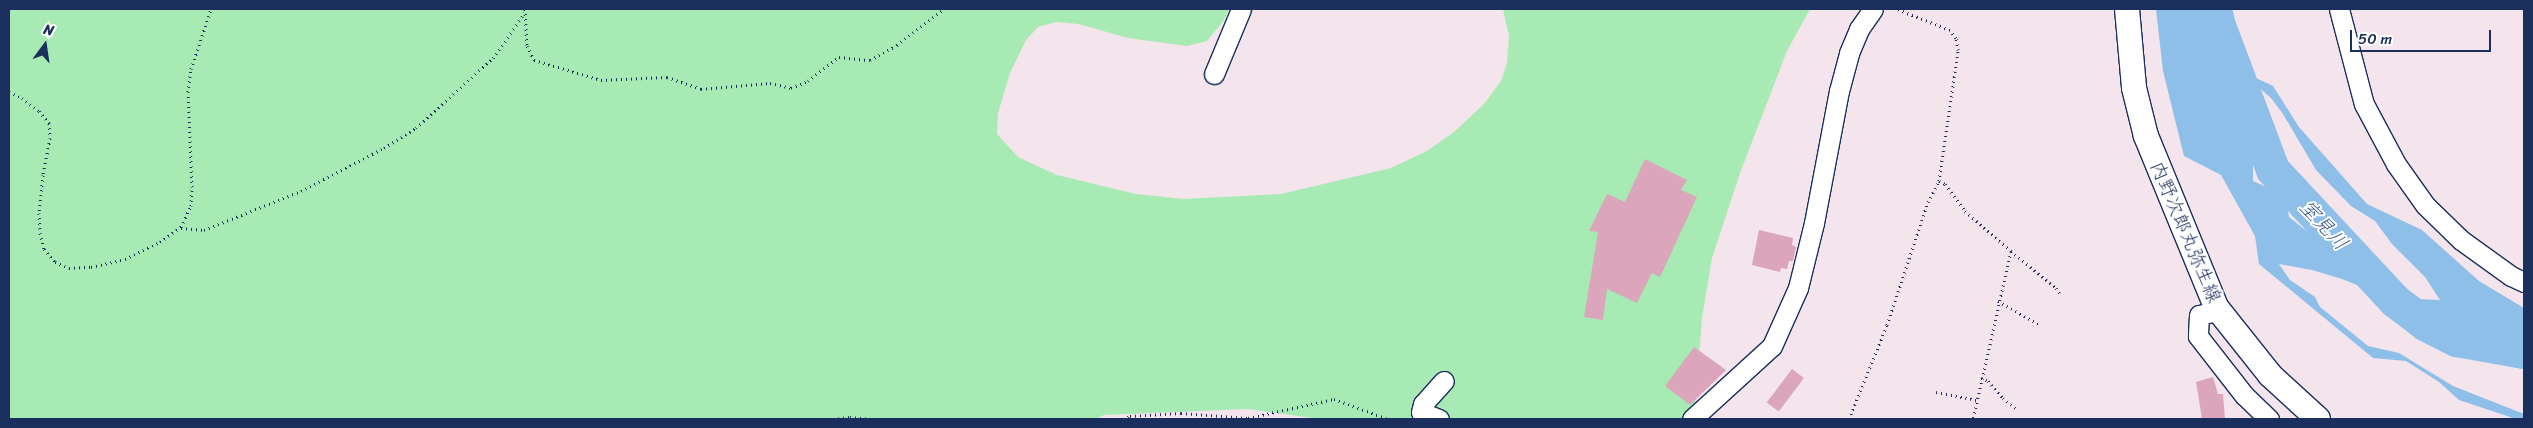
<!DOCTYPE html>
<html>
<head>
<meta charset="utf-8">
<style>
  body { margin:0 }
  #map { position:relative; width:2533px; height:428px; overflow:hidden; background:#f4e4eb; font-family:Sriracha,"Klee One",sans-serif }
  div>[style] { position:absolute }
  .green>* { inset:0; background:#a8eab4 }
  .water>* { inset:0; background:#8dbfe9 }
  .river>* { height:34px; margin:-17px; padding:0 17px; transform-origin:17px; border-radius:17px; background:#8dbfe9 }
  .building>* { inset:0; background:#dba5bc; transform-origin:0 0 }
  .path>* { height:3px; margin-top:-1.5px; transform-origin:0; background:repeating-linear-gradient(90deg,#1b2f5e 0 1px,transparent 0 5px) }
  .roads { filter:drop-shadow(1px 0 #1b2f5e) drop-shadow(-1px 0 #1b2f5e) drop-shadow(0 1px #1b2f5e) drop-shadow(0 -1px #1b2f5e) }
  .minor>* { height:19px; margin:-9.5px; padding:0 9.5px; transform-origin:9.5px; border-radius:9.5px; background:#fff }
  .major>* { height:24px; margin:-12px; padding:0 12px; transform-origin:12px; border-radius:12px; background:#fff }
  span { translate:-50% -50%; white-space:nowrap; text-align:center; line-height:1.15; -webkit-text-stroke:4px #fff; paint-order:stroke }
  .street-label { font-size:19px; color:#1b2f5e }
  .water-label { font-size:20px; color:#3d5a88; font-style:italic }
  .frame { position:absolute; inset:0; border:10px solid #1b2f5e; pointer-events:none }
  .north { position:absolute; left:20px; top:20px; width:50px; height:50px; -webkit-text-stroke:4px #fff; paint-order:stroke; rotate:14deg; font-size:14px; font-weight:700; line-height:20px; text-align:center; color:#1b2f5e }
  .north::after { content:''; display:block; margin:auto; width:18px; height:22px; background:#1b2f5e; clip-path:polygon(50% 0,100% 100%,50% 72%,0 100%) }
  .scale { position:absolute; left:2350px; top:30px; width:141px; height:22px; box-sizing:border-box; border:2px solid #1b2f5e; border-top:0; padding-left:6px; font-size:15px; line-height:18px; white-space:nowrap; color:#1b2f5e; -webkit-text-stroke:4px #fff; paint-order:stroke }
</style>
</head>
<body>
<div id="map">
  <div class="green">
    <i style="clip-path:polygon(9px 9px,1229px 9px,1224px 20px,1207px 41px,1187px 46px,1128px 38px,1079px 24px,1056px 22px,1038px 27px,1026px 40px,1010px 73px,998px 113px,997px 134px,1018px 157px,1057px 175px,1136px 194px,1183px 199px,1281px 194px,1391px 168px,1427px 151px,1454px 132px,1484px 104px,1501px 81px,1507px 63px,1509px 36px,1503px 9px,1810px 9px,1787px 51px,1740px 173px,1712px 258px,1702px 318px,1694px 419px,1319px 419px,1248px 409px,1104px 415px,1096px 419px,9px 419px)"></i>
  </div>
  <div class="water">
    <i style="clip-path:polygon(evenodd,2156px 9px,2227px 9px,2236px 44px,2254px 77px,2273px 86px,2299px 127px,2367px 204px,2422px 230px,2479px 281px,2524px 308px,2524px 346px,2492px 340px,2487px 336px,2450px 329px,2377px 293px,2342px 279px,2312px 270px,2279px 264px,2290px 280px,2315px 297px,2320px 307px,2368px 346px,2399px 353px,2453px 386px,2524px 414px,2524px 419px,2516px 419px,2459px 400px,2439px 382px,2406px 361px,2373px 358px,2259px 264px,2255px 236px,2221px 175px,2184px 156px,2163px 71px,2156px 9px,2249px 79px,2271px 98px,2283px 114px,2316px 170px,2351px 206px,2375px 221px,2392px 244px,2425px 277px,2440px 300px,2417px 299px,2398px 293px,2389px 283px,2335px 249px,2325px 237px,2309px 233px,2289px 217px,2287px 205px,2280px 193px,2253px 181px,2253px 164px,2237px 115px,2233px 85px,2249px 79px)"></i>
  </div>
  <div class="river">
    <i style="left:2215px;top:9px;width:17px;rotate:77deg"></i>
    <i style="left:2219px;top:26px;width:154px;rotate:69.4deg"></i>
    <i style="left:2273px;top:170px;width:179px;rotate:47deg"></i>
    <i style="left:2395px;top:301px;width:38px;rotate:37deg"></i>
    <i style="left:2425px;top:324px;width:36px;rotate:27deg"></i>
    <i style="left:2457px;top:340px;width:68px;rotate:10.2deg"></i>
  </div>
  <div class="building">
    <i style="clip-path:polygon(1645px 159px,1687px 180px,1681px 190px,1697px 197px,1660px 277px,1652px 273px,1637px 303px,1607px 289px,1603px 320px,1584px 317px,1598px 232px,1589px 231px,1607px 194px,1625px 202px)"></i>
    <i style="clip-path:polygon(1759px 230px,1793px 238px,1792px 245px,1796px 247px,1793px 261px,1789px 261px,1787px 269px,1781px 268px,1780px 272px,1752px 265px)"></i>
    <i style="clip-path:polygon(1694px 347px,1726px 370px,1690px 405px,1665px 386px)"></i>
    <i style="left:1792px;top:369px;width:15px;height:42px;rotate:37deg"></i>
    <i style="clip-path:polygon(2213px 377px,2218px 394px,2223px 394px,2225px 419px,2202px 419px,2196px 382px)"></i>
  </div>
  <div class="path">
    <i style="left:525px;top:9px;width:37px;rotate:87deg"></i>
    <i style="left:527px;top:46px;width:16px;rotate:63deg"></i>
    <i style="left:534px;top:60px;width:70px;rotate:16.6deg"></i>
    <i style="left:601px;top:80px;width:66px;rotate:-2.6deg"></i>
    <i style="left:667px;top:77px;width:36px;rotate:19deg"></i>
    <i style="left:701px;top:89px;width:69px;rotate:-5deg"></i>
    <i style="left:770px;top:83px;width:22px;rotate:13deg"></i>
    <i style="left:791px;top:88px;width:18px;rotate:-22deg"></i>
    <i style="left:808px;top:81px;width:39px;rotate:-38deg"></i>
    <i style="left:839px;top:57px;width:31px;rotate:6deg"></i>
    <i style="left:870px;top:60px;width:31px;rotate:-29deg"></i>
    <i style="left:897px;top:45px;width:59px;rotate:-37.5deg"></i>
    <i style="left:9px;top:92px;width:14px;rotate:25deg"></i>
    <i style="left:22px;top:98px;width:21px;rotate:37deg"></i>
    <i style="left:39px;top:111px;width:16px;rotate:50deg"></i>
    <i style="left:49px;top:123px;width:15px;rotate:86deg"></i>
    <i style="left:50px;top:138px;width:38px;rotate:101deg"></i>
    <i style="left:43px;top:175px;width:38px;rotate:96deg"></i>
    <i style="left:39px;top:213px;width:20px;rotate:87deg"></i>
    <i style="left:40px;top:233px;width:16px;rotate:76deg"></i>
    <i style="left:44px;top:249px;width:17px;rotate:50deg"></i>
    <i style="left:55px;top:262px;width:15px;rotate:23deg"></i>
    <i style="left:69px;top:268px;width:22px;rotate:-3deg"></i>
    <i style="left:91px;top:267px;width:35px;rotate:-13deg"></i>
    <i style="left:125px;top:259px;width:39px;rotate:-26deg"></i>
    <i style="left:160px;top:242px;width:26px;rotate:-36deg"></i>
    <i style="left:181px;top:227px;width:23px;rotate:-65deg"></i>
    <i style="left:191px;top:206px;width:19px;rotate:-87deg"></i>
    <i style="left:192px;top:187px;width:95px;rotate:-92.4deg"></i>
    <i style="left:188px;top:92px;width:23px;rotate:-83deg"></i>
    <i style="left:191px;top:69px;width:63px;rotate:-71.6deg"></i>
    <i style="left:1939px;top:181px;width:7px;rotate:27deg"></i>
    <i style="left:1945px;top:184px;width:34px;rotate:53deg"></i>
    <i style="left:1965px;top:211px;width:61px;rotate:41deg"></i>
    <i style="left:2011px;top:251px;width:172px;rotate:102.7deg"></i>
    <i style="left:181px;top:228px;width:23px;rotate:5deg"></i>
    <i style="left:204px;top:230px;width:105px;rotate:-21.9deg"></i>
    <i style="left:301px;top:191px;width:93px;rotate:-27.4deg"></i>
    <i style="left:384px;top:148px;width:38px;rotate:-32deg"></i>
    <i style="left:416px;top:128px;width:104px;rotate:-42.3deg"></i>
    <i style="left:493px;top:58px;width:50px;rotate:-54.7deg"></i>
    <i style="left:522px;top:17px;width:5px;rotate:-68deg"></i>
    <i style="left:2011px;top:251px;width:58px;rotate:39.4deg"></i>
    <i style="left:2056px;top:288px;width:7px;rotate:56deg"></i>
    <i style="left:1998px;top:301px;width:48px;rotate:29.7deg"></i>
    <i style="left:1981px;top:378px;width:8px;rotate:23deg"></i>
    <i style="left:1988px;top:381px;width:23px;rotate:49deg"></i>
    <i style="left:2003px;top:398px;width:16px;rotate:38deg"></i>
    <i style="left:1936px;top:392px;width:42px;rotate:11deg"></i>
    <i style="left:833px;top:419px;width:17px;rotate:-7deg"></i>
    <i style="left:850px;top:417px;width:22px;rotate:5deg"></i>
    <i style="left:1123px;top:419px;width:8px;rotate:-23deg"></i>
    <i style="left:1130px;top:416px;width:51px;rotate:-3.4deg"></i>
    <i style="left:1181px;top:413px;width:67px;rotate:4.3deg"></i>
    <i style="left:1248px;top:418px;width:88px;rotate:-12.5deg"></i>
    <i style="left:1334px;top:399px;width:58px;rotate:20.3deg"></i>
    <i style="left:1849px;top:419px;width:101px;rotate:-68deg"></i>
    <i style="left:1887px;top:325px;width:130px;rotate:-71.6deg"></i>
    <i style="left:1928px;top:202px;width:24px;rotate:-62deg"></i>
    <i style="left:1939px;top:181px;width:132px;rotate:-81.7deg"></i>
    <i style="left:1958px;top:50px;width:12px;rotate:-99deg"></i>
    <i style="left:1956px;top:38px;width:10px;rotate:-127deg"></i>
    <i style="left:1950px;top:30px;width:57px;rotate:-158.4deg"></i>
  </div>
  <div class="roads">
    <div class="minor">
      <i style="left:2339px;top:9px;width:98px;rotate:75.3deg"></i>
      <i style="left:2364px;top:104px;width:68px;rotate:61.9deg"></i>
      <i style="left:2396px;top:164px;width:50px;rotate:54.7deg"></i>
      <i style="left:2425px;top:205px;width:50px;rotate:44.2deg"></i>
      <i style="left:2461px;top:240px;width:62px;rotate:35.8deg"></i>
      <i style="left:2511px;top:276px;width:14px;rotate:25deg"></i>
      <i style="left:1214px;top:74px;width:70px;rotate:-67.4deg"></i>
      <i style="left:2216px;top:307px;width:6px;rotate:129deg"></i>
      <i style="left:2212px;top:312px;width:13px;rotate:167deg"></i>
      <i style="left:2199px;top:315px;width:21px;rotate:93deg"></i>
      <i style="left:2198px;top:336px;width:75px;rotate:52.1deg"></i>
      <i style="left:2244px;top:395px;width:35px;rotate:44deg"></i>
      <i style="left:1439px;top:419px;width:19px;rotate:-159deg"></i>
      <i style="left:1421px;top:412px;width:8px;rotate:-76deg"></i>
      <i style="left:1423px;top:404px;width:31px;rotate:-48deg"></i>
      <i style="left:1692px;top:419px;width:108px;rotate:-42.4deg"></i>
      <i style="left:1772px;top:346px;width:64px;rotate:-65.9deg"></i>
      <i style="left:1798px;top:288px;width:67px;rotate:-76.2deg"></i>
      <i style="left:1814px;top:223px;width:134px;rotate:-79.3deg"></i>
      <i style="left:1839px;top:91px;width:39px;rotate:-75deg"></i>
      <i style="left:1849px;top:53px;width:26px;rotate:-67deg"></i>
      <i style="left:1859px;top:29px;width:24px;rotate:-55deg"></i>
    </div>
    <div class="major">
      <i style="left:2127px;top:9px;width:79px;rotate:84.9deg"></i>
      <i style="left:2134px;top:88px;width:49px;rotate:76deg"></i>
      <i style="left:2146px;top:136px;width:185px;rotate:67.7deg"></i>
      <i style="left:2216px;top:307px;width:87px;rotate:51.5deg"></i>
      <i style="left:2270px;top:375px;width:65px;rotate:42.5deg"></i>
    </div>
  </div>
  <div class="street-label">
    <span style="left:2186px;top:232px;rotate:67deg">内野次郎丸弥生線</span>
  </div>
  <div class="water-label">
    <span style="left:2324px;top:225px;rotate:47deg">室見川</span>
  </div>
  <div class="frame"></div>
  <div class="north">N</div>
  <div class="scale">50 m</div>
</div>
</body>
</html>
